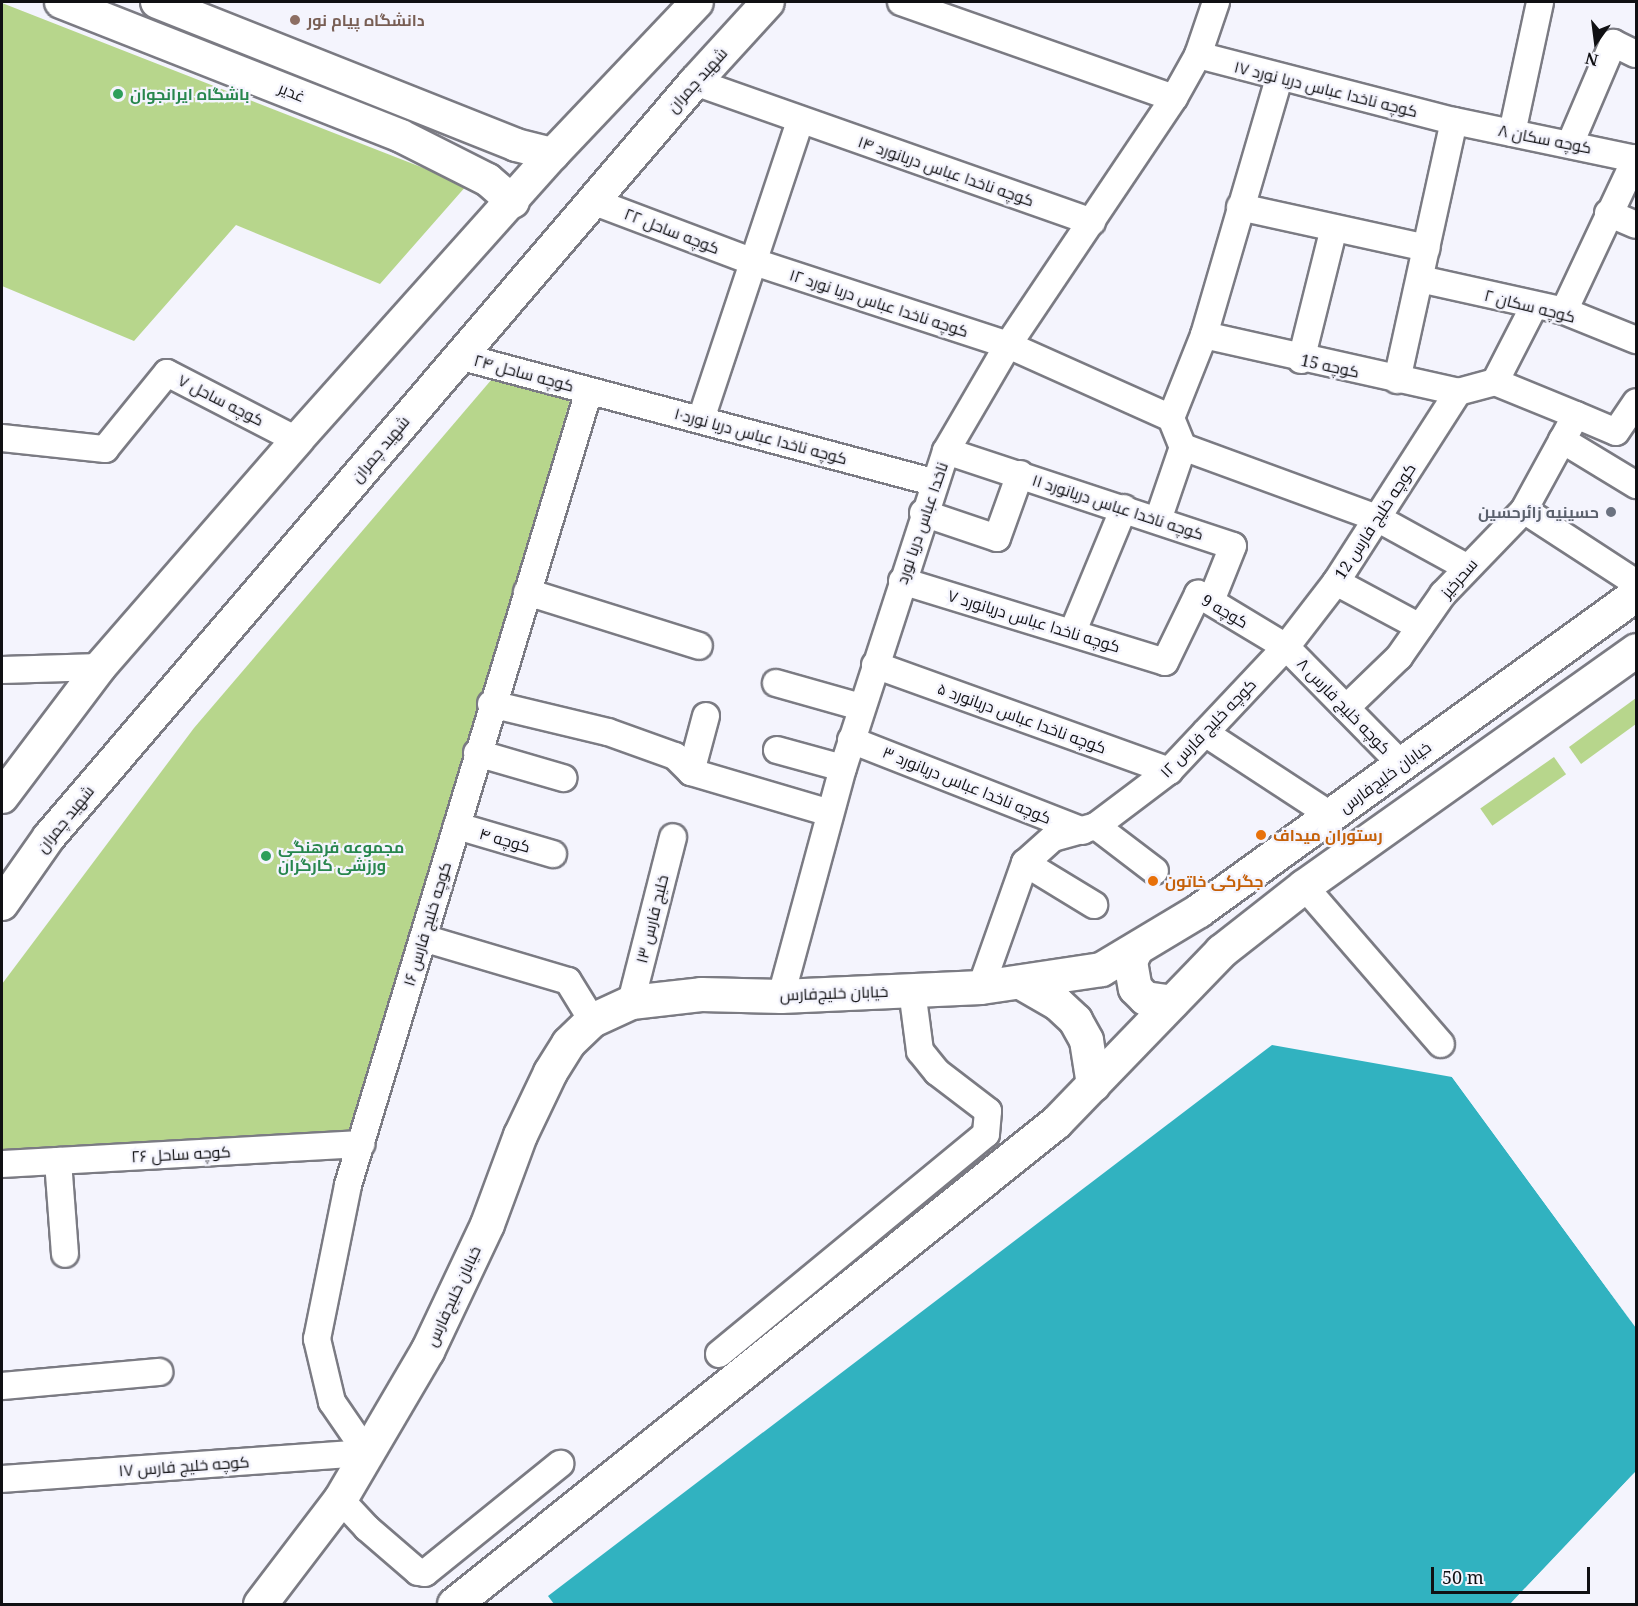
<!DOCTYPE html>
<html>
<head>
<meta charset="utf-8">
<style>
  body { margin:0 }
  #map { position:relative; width:1638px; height:1606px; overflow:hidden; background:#f4f4fd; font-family:"Noto Serif",Cairo,serif }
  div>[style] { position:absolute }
  .green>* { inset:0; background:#b7d68c; transform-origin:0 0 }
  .water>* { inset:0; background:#31b2c0 }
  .pier>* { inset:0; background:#f4f4fd }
  .roads { filter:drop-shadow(2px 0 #7b7b83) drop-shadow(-2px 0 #7b7b83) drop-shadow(0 2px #7b7b83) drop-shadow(0 -2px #7b7b83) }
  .minor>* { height:26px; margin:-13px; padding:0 13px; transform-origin:13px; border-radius:13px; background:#fff }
  .tertiary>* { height:32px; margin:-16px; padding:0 16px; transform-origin:16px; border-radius:16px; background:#fff }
  .primary>* { height:33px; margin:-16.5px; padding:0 16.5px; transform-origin:16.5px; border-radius:16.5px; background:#fff }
  .dots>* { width:16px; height:16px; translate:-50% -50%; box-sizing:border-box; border:3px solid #f4f4fd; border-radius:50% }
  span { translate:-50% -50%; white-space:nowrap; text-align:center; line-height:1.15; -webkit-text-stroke:4.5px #f4f4fd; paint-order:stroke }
  .education-label { font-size:16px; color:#785e54; font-weight:700 }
  .left { translate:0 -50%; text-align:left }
  .street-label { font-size:16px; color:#101013 }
  .leisure-label { font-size:16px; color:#27864d; font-weight:700 }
  .worship-label { font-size:16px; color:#5b616d; font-weight:700 }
  .right { translate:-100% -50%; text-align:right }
  .food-label { font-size:16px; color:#c56008; font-weight:700 }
  .frame { position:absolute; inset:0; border:3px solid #101013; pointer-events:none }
  .north { position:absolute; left:1566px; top:12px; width:60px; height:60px; -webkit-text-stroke:4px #f4f4fd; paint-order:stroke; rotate:194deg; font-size:16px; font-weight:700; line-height:24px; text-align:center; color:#101013 }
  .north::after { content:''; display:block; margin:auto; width:21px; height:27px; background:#101013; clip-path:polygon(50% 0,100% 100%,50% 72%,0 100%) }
  .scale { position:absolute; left:1431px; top:1567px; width:159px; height:27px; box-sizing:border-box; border:3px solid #101013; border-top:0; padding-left:8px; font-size:18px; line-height:21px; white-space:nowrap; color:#101013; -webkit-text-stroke:4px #f4f4fd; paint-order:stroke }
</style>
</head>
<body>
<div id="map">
  <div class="green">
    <i style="clip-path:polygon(2px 3px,467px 185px,380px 284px,236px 225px,134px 341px,2px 286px)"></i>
    <i style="clip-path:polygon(492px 379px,570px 400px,353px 1132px,2px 1152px,2px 984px,194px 728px)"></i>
    <i style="clip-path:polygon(1636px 698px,1636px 724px,1581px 764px,1569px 747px)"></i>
    <i style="left:1554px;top:757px;width:21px;height:90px;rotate:55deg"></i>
  </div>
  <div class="water">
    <i style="clip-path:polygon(1272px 1045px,1452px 1077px,1636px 1328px,1636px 1471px,1510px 1604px,554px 1604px,548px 1596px)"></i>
  </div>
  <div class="pier">
    <i style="clip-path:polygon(1449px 1074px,1455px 1076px,1636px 1328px,1452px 1077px)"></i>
    <i style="clip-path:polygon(1636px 1471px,1581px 1534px,1510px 1604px,1579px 1532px)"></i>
  </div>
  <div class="roads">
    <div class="minor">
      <i style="left:901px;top:2px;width:289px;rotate:19.4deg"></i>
      <i style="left:1198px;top:55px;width:264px;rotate:14.5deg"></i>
      <i style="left:1454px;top:121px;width:186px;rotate:11.8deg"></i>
      <i style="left:695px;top:82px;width:421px;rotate:19.4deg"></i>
      <i style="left:1512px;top:133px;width:134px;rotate:-77.9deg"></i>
      <i style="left:1570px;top:144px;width:110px;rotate:-66.9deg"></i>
      <i style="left:1613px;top:43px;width:25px;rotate:26deg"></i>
      <i style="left:592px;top:201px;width:170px;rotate:20.7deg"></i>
      <i style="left:751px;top:261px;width:270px;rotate:18.1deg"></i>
      <i style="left:1008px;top:345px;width:179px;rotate:24.1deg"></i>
      <i style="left:1171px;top:418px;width:31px;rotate:68deg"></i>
      <i style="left:1183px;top:447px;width:207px;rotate:20.1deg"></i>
      <i style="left:1377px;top:518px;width:102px;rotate:28.8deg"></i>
      <i style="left:1240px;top:207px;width:191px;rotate:12.4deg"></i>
      <i style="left:1608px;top:213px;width:30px;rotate:23deg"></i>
      <i style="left:1420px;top:279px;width:148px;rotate:12.5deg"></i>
      <i style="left:1564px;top:311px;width:78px;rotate:21.9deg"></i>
      <i style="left:1564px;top:311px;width:169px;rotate:-64.8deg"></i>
      <i style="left:1204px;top:335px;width:260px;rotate:12.6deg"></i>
      <i style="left:1458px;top:392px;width:38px;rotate:-15deg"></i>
      <i style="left:1495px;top:382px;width:85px;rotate:-62.8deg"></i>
      <i style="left:459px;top:356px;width:491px;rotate:14.9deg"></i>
      <i style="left:1301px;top:360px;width:136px;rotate:-76deg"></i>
      <i style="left:1397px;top:380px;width:265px;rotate:-77.6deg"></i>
      <i style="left:1576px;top:415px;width:43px;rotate:23deg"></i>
      <i style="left:1616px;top:432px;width:36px;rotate:-56deg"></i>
      <i style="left:1171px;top:418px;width:89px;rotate:-68.3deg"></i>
      <i style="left:1204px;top:335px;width:268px;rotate:-73.7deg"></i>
      <i style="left:701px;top:419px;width:314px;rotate:-71.6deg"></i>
      <i style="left:2px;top:438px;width:104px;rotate:6.1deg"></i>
      <i style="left:105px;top:449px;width:98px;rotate:-50.8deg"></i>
      <i style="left:167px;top:373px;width:146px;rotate:27.3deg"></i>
      <i style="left:1562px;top:440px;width:87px;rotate:31.3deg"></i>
      <i style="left:946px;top:451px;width:302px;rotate:18.3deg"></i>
      <i style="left:1233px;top:546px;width:59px;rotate:111.8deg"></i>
      <i style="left:1524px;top:510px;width:134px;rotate:33.1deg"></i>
      <i style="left:923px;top:513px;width:78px;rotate:18.7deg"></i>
      <i style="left:997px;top:538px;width:68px;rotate:-70.2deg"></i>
      <i style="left:1158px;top:520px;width:77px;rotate:-71.1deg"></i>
      <i style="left:902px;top:581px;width:275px;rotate:17.1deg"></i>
      <i style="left:1165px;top:662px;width:76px;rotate:-64.1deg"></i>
      <i style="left:1198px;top:594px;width:103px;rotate:31.1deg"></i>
      <i style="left:1286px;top:647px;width:165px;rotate:45.5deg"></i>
      <i style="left:1336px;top:582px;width:95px;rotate:28.2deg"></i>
      <i style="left:527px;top:592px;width:180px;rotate:17.4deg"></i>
      <i style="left:1073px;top:631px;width:133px;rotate:-67.5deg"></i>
      <i style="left:875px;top:665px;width:313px;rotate:19.8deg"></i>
      <i style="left:2px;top:670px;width:98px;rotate:-1.8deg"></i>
      <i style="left:776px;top:683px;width:88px;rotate:15.8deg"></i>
      <i style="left:491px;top:704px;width:120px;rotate:13.5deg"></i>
      <i style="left:608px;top:732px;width:71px;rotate:19.7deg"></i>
      <i style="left:675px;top:756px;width:23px;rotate:45deg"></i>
      <i style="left:691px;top:772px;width:145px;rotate:16.4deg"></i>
      <i style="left:1346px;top:708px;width:74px;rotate:-43.9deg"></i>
      <i style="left:1399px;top:657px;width:77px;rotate:-55.1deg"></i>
      <i style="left:1443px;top:594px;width:117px;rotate:-46deg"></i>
      <i style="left:1524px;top:510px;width:108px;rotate:-61.3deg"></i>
      <i style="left:1576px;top:415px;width:87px;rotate:-157.8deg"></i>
      <i style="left:1205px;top:733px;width:152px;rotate:33.2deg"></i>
      <i style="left:851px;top:740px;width:249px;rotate:21.4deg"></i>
      <i style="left:777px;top:750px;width:68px;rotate:15.3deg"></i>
      <i style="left:477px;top:753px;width:90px;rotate:16.2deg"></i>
      <i style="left:691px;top:772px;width:58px;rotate:-75deg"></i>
      <i style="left:457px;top:826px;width:100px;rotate:16.3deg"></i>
      <i style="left:1096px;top:826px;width:74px;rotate:37.3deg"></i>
      <i style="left:1025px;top:863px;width:81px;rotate:31.3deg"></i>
      <i style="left:1304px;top:886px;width:209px;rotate:49.1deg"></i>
      <i style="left:423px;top:938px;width:151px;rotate:16.5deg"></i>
      <i style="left:568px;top:981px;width:46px;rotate:58.4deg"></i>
      <i style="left:981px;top:987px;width:132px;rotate:-70.5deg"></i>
      <i style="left:1025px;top:863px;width:38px;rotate:-42deg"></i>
      <i style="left:1053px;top:838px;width:45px;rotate:-15.6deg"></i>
      <i style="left:1096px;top:826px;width:91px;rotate:-37deg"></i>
      <i style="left:1169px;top:771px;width:170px;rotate:-46.7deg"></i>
      <i style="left:1286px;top:647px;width:82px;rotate:-52.4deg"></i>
      <i style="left:1336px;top:582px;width:226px;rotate:-57.3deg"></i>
      <i style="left:781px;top:996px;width:236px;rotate:-74.8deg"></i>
      <i style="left:843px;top:768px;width:333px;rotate:-72deg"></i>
      <i style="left:946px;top:451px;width:123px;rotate:-59.7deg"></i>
      <i style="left:1008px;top:345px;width:298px;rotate:-56.1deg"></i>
      <i style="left:1174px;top:98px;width:49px;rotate:-60.8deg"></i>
      <i style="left:1198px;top:55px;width:56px;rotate:-71.2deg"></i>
      <i style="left:631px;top:1002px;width:170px;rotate:-75.7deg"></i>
      <i style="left:58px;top:1161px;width:93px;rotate:85.7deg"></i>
      <i style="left:2px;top:1164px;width:360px;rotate:-3.2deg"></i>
      <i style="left:719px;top:1354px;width:346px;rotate:-39.5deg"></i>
      <i style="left:986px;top:1134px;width:23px;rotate:-85deg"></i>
      <i style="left:988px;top:1111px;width:64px;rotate:-142.6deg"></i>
      <i style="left:937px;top:1072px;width:27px;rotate:-129deg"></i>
      <i style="left:920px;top:1051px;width:62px;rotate:-97.5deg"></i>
      <i style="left:2px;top:1386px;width:158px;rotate:-5.1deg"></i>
      <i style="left:367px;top:1453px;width:62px;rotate:-124.5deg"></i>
      <i style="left:332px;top:1402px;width:65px;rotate:-103.4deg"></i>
      <i style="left:317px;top:1339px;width:157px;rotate:-78.6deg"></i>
      <i style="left:348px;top:1185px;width:830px;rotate:-73.12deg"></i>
      <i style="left:2px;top:1479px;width:366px;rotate:-4.1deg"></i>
      <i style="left:340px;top:1499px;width:40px;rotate:47deg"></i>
      <i style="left:367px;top:1528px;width:67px;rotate:40.8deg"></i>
      <i style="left:418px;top:1572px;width:7px;rotate:8deg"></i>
      <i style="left:425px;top:1573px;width:174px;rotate:-38.9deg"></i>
    </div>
    <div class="tertiary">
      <i style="left:61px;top:2px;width:365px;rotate:21.5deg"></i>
      <i style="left:401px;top:136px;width:97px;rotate:26.8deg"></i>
      <i style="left:488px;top:180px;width:33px;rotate:41deg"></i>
      <i style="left:157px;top:2px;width:386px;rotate:21.7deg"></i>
      <i style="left:516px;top:145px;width:38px;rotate:14deg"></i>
      <i style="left:2px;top:797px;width:163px;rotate:-53deg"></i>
      <i style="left:100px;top:667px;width:301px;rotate:-49deg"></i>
      <i style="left:297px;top:440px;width:384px;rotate:-48.2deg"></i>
      <i style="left:553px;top:154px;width:209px;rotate:-46.5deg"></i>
      <i style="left:2px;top:904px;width:82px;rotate:-55deg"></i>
      <i style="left:49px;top:837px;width:994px;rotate:-49.45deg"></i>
      <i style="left:695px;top:82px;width:108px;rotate:-47.6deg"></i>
    </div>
    <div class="primary">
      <i style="left:1136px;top:949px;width:13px;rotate:117deg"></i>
      <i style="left:1130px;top:961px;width:27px;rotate:80deg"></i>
      <i style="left:1135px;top:988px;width:14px;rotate:45deg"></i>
      <i style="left:1145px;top:998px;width:27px;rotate:8deg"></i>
      <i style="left:1022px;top:983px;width:40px;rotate:29.7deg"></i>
      <i style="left:1057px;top:1003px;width:25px;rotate:43deg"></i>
      <i style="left:1075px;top:1020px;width:23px;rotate:61deg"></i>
      <i style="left:1086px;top:1040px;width:45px;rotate:81deg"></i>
      <i style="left:260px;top:1604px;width:132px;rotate:-52.7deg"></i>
      <i style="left:340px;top:1499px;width:172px;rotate:-59.6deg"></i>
      <i style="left:427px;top:1351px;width:140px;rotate:-64.7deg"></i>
      <i style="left:487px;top:1224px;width:95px;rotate:-69.7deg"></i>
      <i style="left:520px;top:1135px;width:70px;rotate:-64.5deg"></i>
      <i style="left:550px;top:1072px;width:34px;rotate:-58deg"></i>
      <i style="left:568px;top:1043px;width:33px;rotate:-44deg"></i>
      <i style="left:592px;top:1020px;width:43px;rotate:-24.8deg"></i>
      <i style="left:631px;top:1002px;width:70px;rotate:-6.5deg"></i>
      <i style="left:701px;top:994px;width:80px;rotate:1.4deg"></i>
      <i style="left:781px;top:996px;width:200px;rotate:-2.6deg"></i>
      <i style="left:981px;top:987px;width:121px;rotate:-8.5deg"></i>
      <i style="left:1101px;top:969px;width:114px;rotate:-31deg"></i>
      <i style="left:1199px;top:910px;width:539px;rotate:-35.87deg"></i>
      <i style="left:454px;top:1604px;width:771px;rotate:-38.68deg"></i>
      <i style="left:1056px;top:1122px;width:238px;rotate:-46deg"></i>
      <i style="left:1221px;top:951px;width:105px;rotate:-38.1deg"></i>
      <i style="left:1304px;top:886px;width:407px;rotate:-35.4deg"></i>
    </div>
  </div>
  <div class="dots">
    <i style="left:295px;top:20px;background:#8d6e63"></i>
    <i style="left:118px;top:94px;background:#2e9e5b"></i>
    <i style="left:1611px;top:512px;background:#6b7280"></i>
    <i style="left:1261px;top:835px;background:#e8710a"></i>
    <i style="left:266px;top:856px;background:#2e9e5b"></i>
    <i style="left:1153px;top:881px;background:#e8710a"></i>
  </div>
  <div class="education-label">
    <span class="left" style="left:307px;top:20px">دانشگاه پیام نور</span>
  </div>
  <div class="street-label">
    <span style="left:697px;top:80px;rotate:-48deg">شهید چمران</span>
    <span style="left:1326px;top:89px;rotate:14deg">کوچه ناخدا عباس دریا نورد ۱۷</span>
    <span style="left:292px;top:92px;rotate:22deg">غدیر</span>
    <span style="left:1545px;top:139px;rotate:11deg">کوچه سکان ۸</span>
    <span style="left:946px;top:171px;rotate:19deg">کوچه ناخدا عباس دریانورد ۱۴</span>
    <span style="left:672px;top:231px;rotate:21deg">کوچه ساحل ۲۲</span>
    <span style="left:879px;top:303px;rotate:18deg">کوچه ناخدا عباس دریا نورد ۱۲</span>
    <span style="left:1530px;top:306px;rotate:14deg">کوچه سکان ۲</span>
    <span style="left:1330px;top:366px;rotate:12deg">کوچه 15</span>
    <span style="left:524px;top:373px;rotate:15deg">کوچه ساحل ۲۴</span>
    <span style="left:221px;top:400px;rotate:27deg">کوچه ساحل ۷</span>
    <span style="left:761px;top:436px;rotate:15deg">کوچه ناخدا عباس دریا نورد۱۰</span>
    <span style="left:380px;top:449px;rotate:-50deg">شهید چمران</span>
    <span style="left:1118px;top:507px;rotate:18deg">کوچه ناخدا عباس دریانورد ۱۱</span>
    <span style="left:1375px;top:521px;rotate:-57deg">کوچه خلیج فارس 12</span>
    <span style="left:922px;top:523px;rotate:-71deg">ناخدا عباس دریا نورد</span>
    <span style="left:1459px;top:578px;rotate:-49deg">سحرخیز</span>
    <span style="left:1225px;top:611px;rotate:30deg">کوچه 9</span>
    <span style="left:1034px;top:621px;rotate:17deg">کوچه ناخدا عباس دریانورد ۷</span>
    <span style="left:1344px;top:706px;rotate:46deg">کوچه خلیج فارس ۸</span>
    <span style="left:1022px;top:718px;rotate:20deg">کوچه ناخدا عباس دریانورد ۵</span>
    <span style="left:1208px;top:728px;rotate:-46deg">کوچه خلیج فارس ۱۲</span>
    <span style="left:1385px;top:777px;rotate:-36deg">خیابان خلیج‌فارس</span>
    <span style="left:967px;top:785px;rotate:22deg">کوچه ناخدا عباس دریانورد ۳</span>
    <span style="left:65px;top:819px;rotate:-51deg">شهید چمران</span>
    <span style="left:505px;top:840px;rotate:16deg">کوچه ۴</span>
    <span style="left:652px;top:919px;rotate:-76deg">خلیج فارس ۱۳</span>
    <span style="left:427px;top:924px;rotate:-73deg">کوچه خلیج فارس ۱۶</span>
    <span style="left:834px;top:993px;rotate:-2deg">خیابان خلیج‌فارس</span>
    <span style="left:181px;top:1154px;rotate:-3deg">کوچه ساحل ۲۶</span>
    <span style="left:453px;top:1296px;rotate:-65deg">خیابان خلیج‌فارس</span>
    <span style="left:184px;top:1466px;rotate:-4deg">کوچه خلیج فارس ۱۷</span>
  </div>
  <div class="leisure-label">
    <span class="left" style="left:130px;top:94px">باشگاه ایرانجوان</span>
    <span class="left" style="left:278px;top:856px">مجموعه فرهنگی<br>ورزشی کارگران</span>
  </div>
  <div class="worship-label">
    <span class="right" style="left:1599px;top:512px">حسینیه زائرحسین</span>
  </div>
  <div class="food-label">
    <span class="left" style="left:1273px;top:835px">رستوران میداف</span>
    <span class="left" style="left:1165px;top:881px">جگرکی خاتون</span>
  </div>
  <div class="frame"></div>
  <div class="north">N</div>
  <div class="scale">50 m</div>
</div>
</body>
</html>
